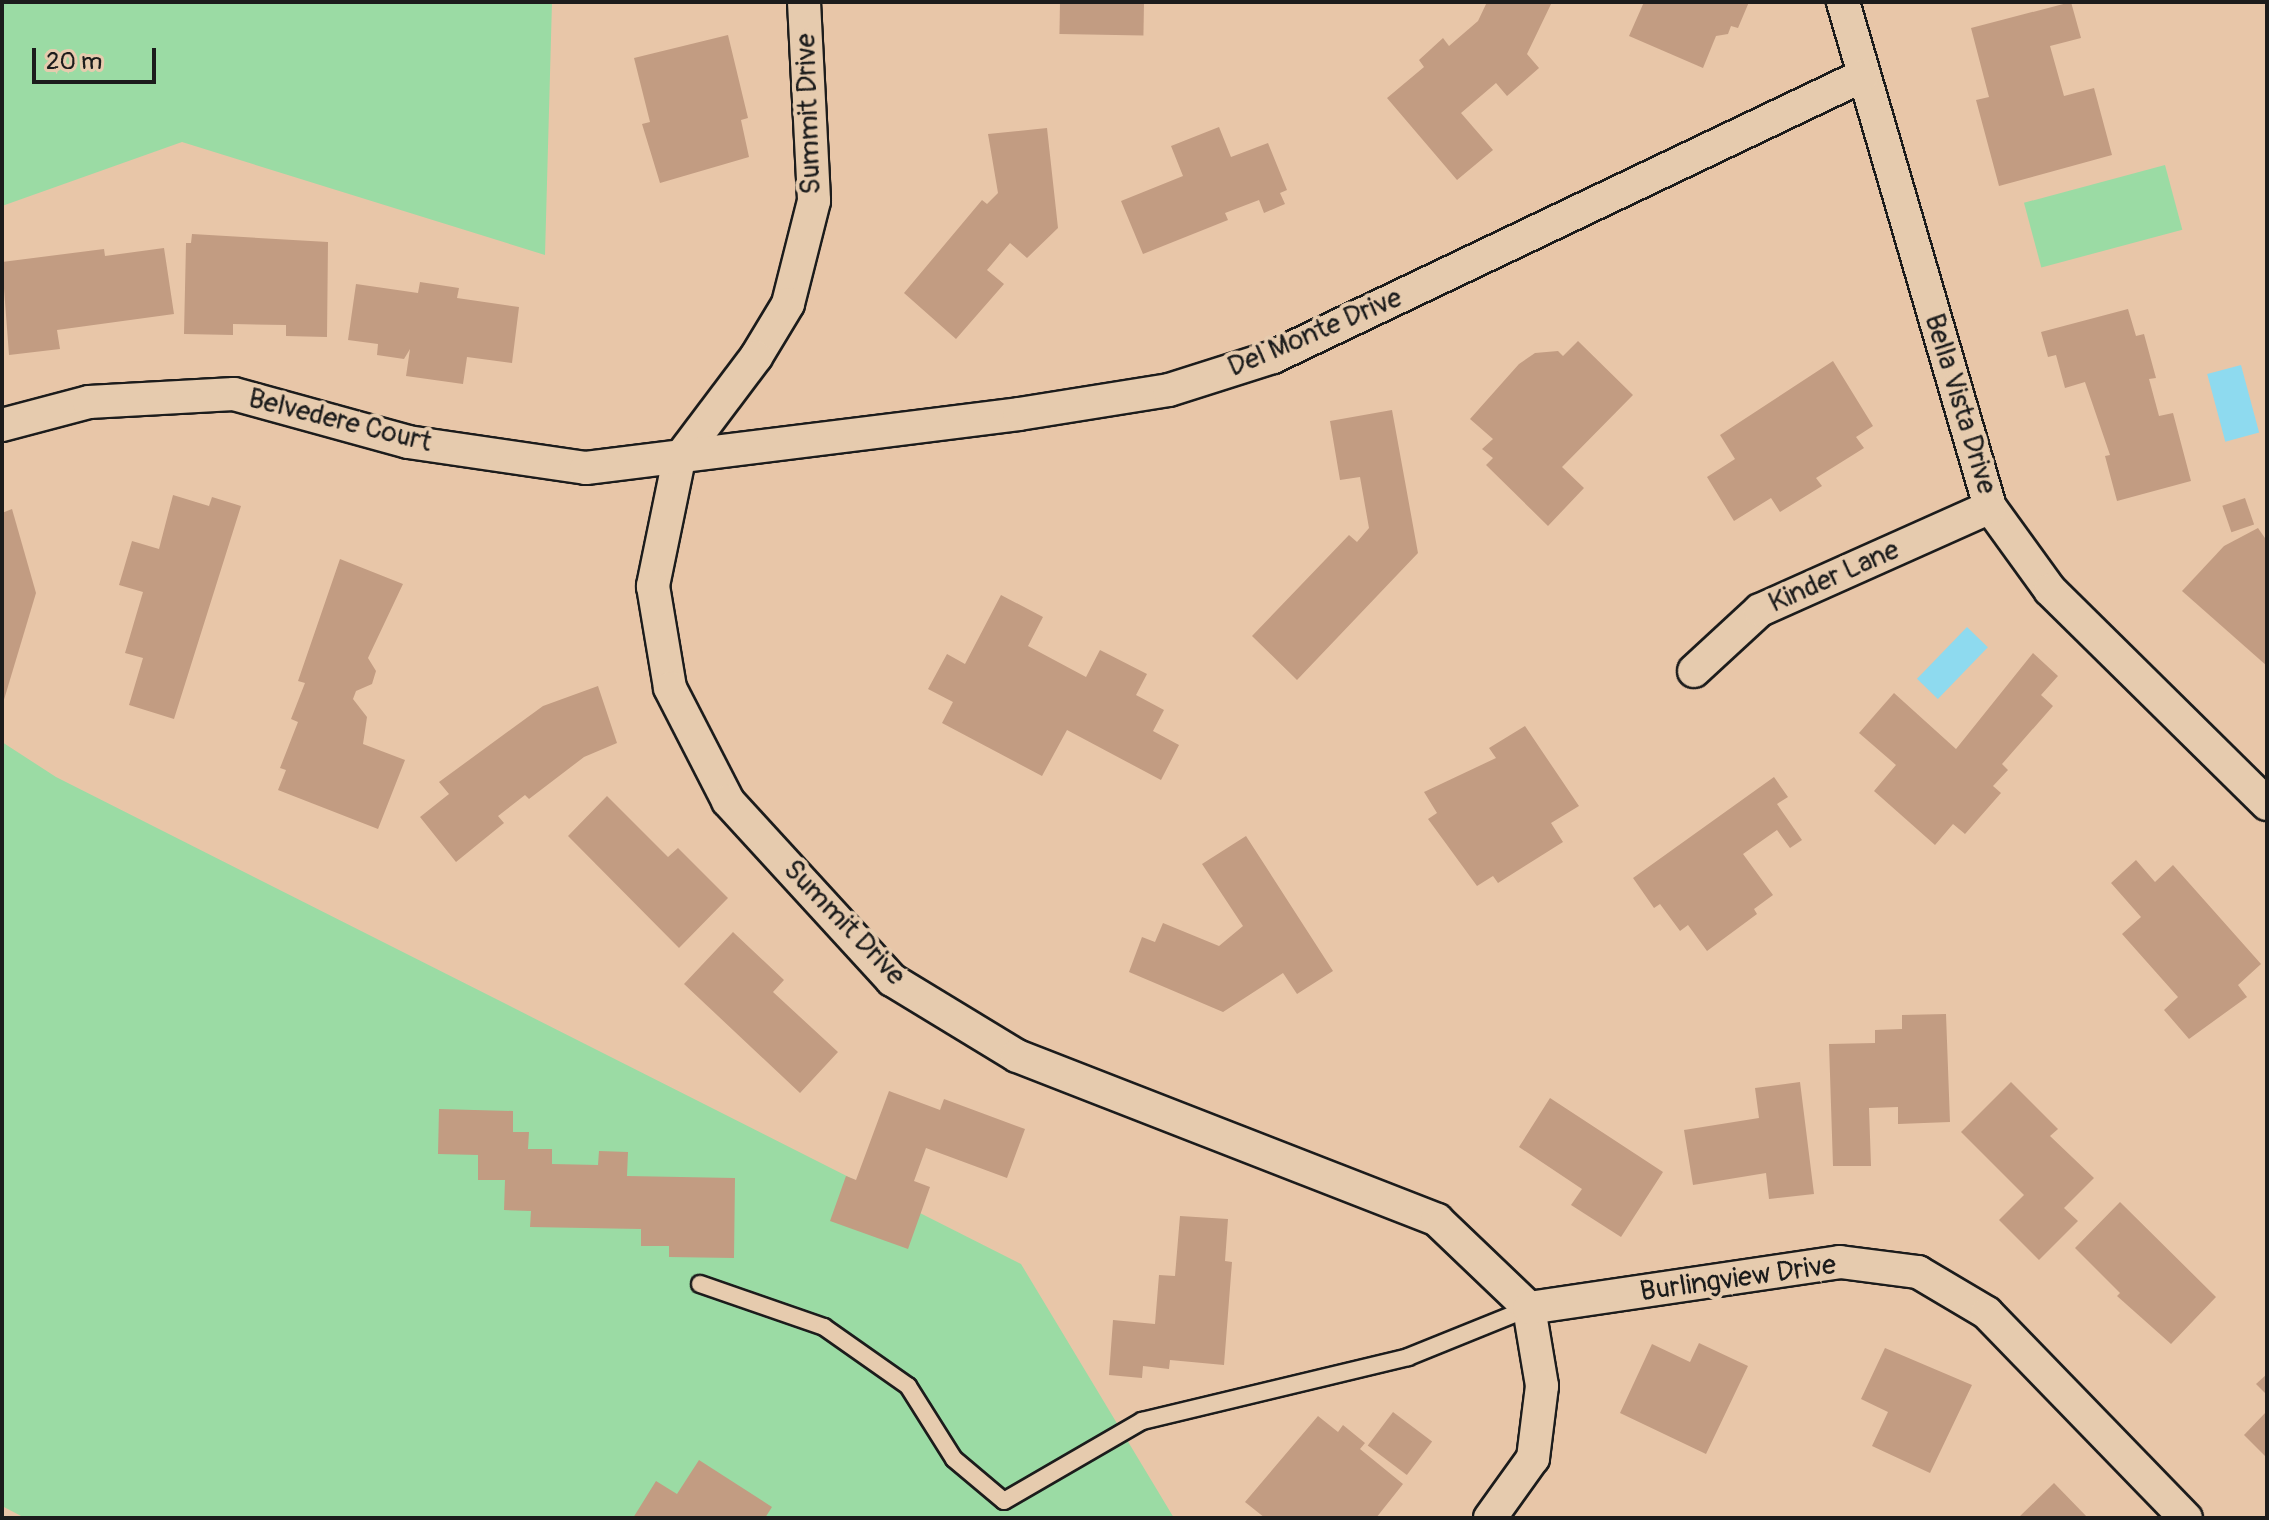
<!DOCTYPE html>
<html>
<head>
<meta charset="utf-8">
<style>
  body { margin:0 }
  #map { position:relative; width:2269px; height:1520px; overflow:hidden; background:#e8c6a8; font-family:Pangolin,sans-serif }
  div>[style] { position:absolute }
  .green>* { inset:0; background:#9bdba4; transform-origin:0 0 }
  .water>* { inset:0; background:#8edaef; transform-origin:0 0 }
  .building>* { inset:0; background:#c29c82; transform-origin:0 0 }
  .roads { filter:drop-shadow(2px 0 #1c1c1c) drop-shadow(-2px 0 #1c1c1c) drop-shadow(0 2px #1c1c1c) drop-shadow(0 -2px #1c1c1c) }
  .lane>* { height:16px; margin:-8px; padding:0 8px; transform-origin:8px; border-radius:8px; background:#e6cbae }
  .street>* { height:32px; margin:-16px; padding:0 16px; transform-origin:16px; border-radius:16px; background:#e6cbae }
  span { translate:-50% -50%; white-space:nowrap; text-align:center; line-height:1.15; -webkit-text-stroke:8px #e6cbae; paint-order:stroke }
  .street-label { font-size:28px; color:#1c1c1c }
  .frame { position:absolute; inset:0; border:4px solid #1c1c1c; pointer-events:none }
  .scale { position:absolute; left:32px; top:48px; width:124px; height:36px; box-sizing:border-box; border:4px solid #1c1c1c; border-top:0; padding-left:10px; font-size:24px; line-height:28px; white-space:nowrap; color:#1c1c1c; -webkit-text-stroke:6px #e6cbae; paint-order:stroke }
</style>
</head>
<body>
<div id="map">
  <div class="green">
    <i style="clip-path:polygon(2px 2px,552px 2px,545px 255px,182px 142px,2px 206px)"></i>
    <i style="left:2165px;top:165px;width:67px;height:146px;rotate:75deg"></i>
    <i style="clip-path:polygon(2px 742px,56px 777px,1021px 1264px,1174px 1518px,25px 1518px,2px 1506px)"></i>
  </div>
  <div class="water">
    <i style="left:2241px;top:365px;width:70px;height:35px;rotate:75deg"></i>
    <i style="left:1967px;top:627px;width:29px;height:72px;rotate:44deg"></i>
  </div>
  <div class="building">
    <i style="left:1060px;top:2px;width:84px;height:32px;rotate:1deg"></i>
    <i style="clip-path:polygon(1487px 2px,1552px 2px,1527px 54px,1539px 68px,1507px 96px,1496px 83px,1461px 113px,1493px 150px,1457px 180px,1387px 98px,1424px 67px,1419px 60px,1443px 38px,1449px 46px,1478px 21px)"></i>
    <i style="clip-path:polygon(1644px 2px,1749px 2px,1738px 28px,1731px 26px,1728px 34px,1716px 36px,1703px 68px,1629px 36px)"></i>
    <i style="clip-path:polygon(2071px 2px,2081px 38px,2050px 46px,2064px 96px,2094px 88px,2112px 155px,1999px 186px,1976px 100px,1989px 97px,1971px 28px)"></i>
    <i style="clip-path:polygon(728px 35px,748px 118px,741px 120px,749px 157px,660px 183px,642px 124px,650px 122px,634px 58px)"></i>
    <i style="clip-path:polygon(1219px 127px,1231px 157px,1268px 143px,1287px 190px,1280px 193px,1285px 204px,1264px 213px,1259px 200px,1225px 213px,1228px 220px,1143px 254px,1121px 201px,1183px 176px,1171px 146px)"></i>
    <i style="clip-path:polygon(1047px 128px,1058px 228px,1027px 258px,1010px 243px,987px 270px,1004px 284px,956px 339px,904px 293px,982px 200px,987px 204px,998px 193px,988px 134px)"></i>
    <i style="clip-path:polygon(192px 234px,328px 242px,327px 337px,286px 336px,286px 325px,233px 324px,233px 335px,184px 334px,186px 243px,191px 243px)"></i>
    <i style="clip-path:polygon(164px 248px,174px 314px,57px 330px,60px 349px,9px 355px,2px 262px,104px 249px,105px 256px)"></i>
    <i style="clip-path:polygon(420px 282px,459px 288px,457px 298px,519px 307px,512px 363px,467px 357px,463px 384px,406px 376px,410px 349px,404px 359px,377px 355px,378px 344px,348px 340px,356px 284px,418px 293px)"></i>
    <i style="clip-path:polygon(2128px 309px,2136px 336px,2144px 334px,2156px 378px,2149px 379px,2159px 416px,2173px 413px,2191px 481px,2117px 501px,2105px 456px,2110px 455px,2085px 382px,2065px 388px,2056px 355px,2048px 357px,2041px 332px)"></i>
    <i style="clip-path:polygon(1578px 341px,1633px 395px,1562px 467px,1584px 488px,1548px 526px,1486px 465px,1493px 458px,1482px 449px,1493px 439px,1470px 419px,1519px 364px,1535px 353px,1558px 351px,1563px 356px)"></i>
    <i style="clip-path:polygon(1833px 361px,1873px 426px,1856px 437px,1864px 448px,1816px 478px,1822px 486px,1780px 512px,1771px 498px,1734px 521px,1707px 477px,1735px 459px,1720px 435px)"></i>
    <i style="clip-path:polygon(1392px 410px,1418px 553px,1297px 680px,1252px 636px,1349px 535px,1357px 542px,1369px 528px,1360px 477px,1340px 480px,1330px 421px)"></i>
    <i style="clip-path:polygon(173px 495px,209px 506px,212px 497px,241px 506px,174px 719px,129px 705px,143px 658px,125px 653px,143px 592px,119px 585px,132px 541px,159px 549px)"></i>
    <i style="left:2245px;top:498px;width:28px;height:24px;rotate:71deg"></i>
    <i style="clip-path:polygon(12px 509px,36px 593px,3px 703px,2px 513px)"></i>
    <i style="clip-path:polygon(2258px 528px,2267px 541px,2267px 666px,2182px 591px,2224px 546px)"></i>
    <i style="clip-path:polygon(340px 559px,403px 584px,368px 658px,376px 671px,372px 684px,356px 691px,353px 699px,367px 717px,363px 744px,405px 760px,378px 829px,278px 790px,286px 770px,280px 768px,298px 722px,291px 719px,305px 683px,298px 681px)"></i>
    <i style="clip-path:polygon(1001px 595px,1043px 617px,1028px 646px,1086px 677px,1100px 650px,1147px 674px,1136px 695px,1164px 710px,1153px 731px,1179px 745px,1161px 780px,1067px 730px,1042px 776px,942px 723px,953px 702px,928px 689px,947px 654px,965px 664px)"></i>
    <i style="clip-path:polygon(2033px 653px,2058px 676px,2041px 695px,2053px 706px,2002px 764px,2008px 770px,1993px 786px,2001px 793px,1965px 834px,1953px 824px,1935px 845px,1874px 791px,1896px 765px,1859px 733px,1894px 693px,1956px 749px)"></i>
    <i style="clip-path:polygon(598px 686px,617px 743px,584px 757px,529px 799px,525px 795px,498px 816px,504px 823px,456px 862px,420px 817px,449px 794px,439px 782px,543px 706px)"></i>
    <i style="clip-path:polygon(1525px 726px,1579px 806px,1551px 823px,1563px 842px,1498px 883px,1493px 876px,1477px 886px,1428px 819px,1437px 813px,1424px 792px,1496px 758px,1489px 748px)"></i>
    <i style="clip-path:polygon(1774px 777px,1788px 797px,1777px 804px,1802px 840px,1790px 848px,1777px 830px,1743px 854px,1773px 895px,1754px 909px,1757px 914px,1707px 951px,1688px 925px,1680px 931px,1660px 904px,1654px 908px,1633px 878px)"></i>
    <i style="clip-path:polygon(607px 796px,668px 857px,678px 848px,728px 898px,679px 948px,568px 836px)"></i>
    <i style="clip-path:polygon(1246px 836px,1333px 971px,1297px 994px,1283px 973px,1223px 1012px,1129px 972px,1142px 937px,1155px 942px,1163px 923px,1219px 946px,1243px 926px,1202px 864px)"></i>
    <i style="clip-path:polygon(2136px 860px,2155px 882px,2173px 865px,2261px 964px,2238px 985px,2247px 997px,2189px 1039px,2164px 1010px,2178px 997px,2122px 934px,2141px 917px,2111px 883px)"></i>
    <i style="clip-path:polygon(733px 932px,784px 980px,773px 992px,838px 1052px,800px 1093px,684px 984px)"></i>
    <i style="clip-path:polygon(1946px 1014px,1950px 1122px,1898px 1124px,1898px 1107px,1869px 1108px,1871px 1166px,1833px 1166px,1829px 1044px,1875px 1043px,1875px 1030px,1902px 1029px,1902px 1015px)"></i>
    <i style="clip-path:polygon(1800px 1082px,1814px 1194px,1769px 1199px,1766px 1173px,1693px 1185px,1684px 1130px,1759px 1118px,1755px 1088px)"></i>
    <i style="clip-path:polygon(2011px 1082px,2058px 1129px,2050px 1136px,2094px 1178px,2064px 1208px,2078px 1221px,2039px 1260px,1999px 1220px,2024px 1195px,1961px 1132px)"></i>
    <i style="clip-path:polygon(889px 1091px,940px 1110px,944px 1099px,1025px 1129px,1007px 1178px,926px 1148px,914px 1181px,930px 1187px,908px 1249px,830px 1221px,846px 1176px,856px 1180px)"></i>
    <i style="clip-path:polygon(1550px 1098px,1663px 1172px,1621px 1237px,1571px 1205px,1582px 1189px,1519px 1147px)"></i>
    <i style="clip-path:polygon(439px 1109px,513px 1111px,513px 1132px,529px 1132px,528px 1149px,552px 1149px,552px 1164px,598px 1165px,599px 1151px,628px 1152px,627px 1176px,735px 1178px,734px 1258px,669px 1257px,669px 1246px,641px 1246px,641px 1229px,530px 1227px,531px 1211px,504px 1210px,505px 1180px,478px 1180px,478px 1155px,438px 1154px)"></i>
    <i style="clip-path:polygon(2120px 1202px,2216px 1297px,2171px 1344px,2117px 1296px,2120px 1293px,2075px 1248px)"></i>
    <i style="clip-path:polygon(1180px 1216px,1228px 1219px,1225px 1261px,1232px 1262px,1224px 1365px,1170px 1360px,1169px 1369px,1143px 1366px,1142px 1378px,1109px 1375px,1113px 1320px,1155px 1324px,1159px 1275px,1175px 1276px)"></i>
    <i style="clip-path:polygon(1699px 1343px,1748px 1366px,1706px 1454px,1620px 1413px,1652px 1344px,1690px 1362px)"></i>
    <i style="clip-path:polygon(1885px 1348px,1972px 1385px,1930px 1473px,1872px 1446px,1888px 1412px,1861px 1399px)"></i>
    <i style="clip-path:polygon(2267px 1374px,2267px 1395px,2256px 1384px)"></i>
    <i style="clip-path:polygon(2267px 1411px,2267px 1458px,2244px 1435px)"></i>
    <i style="left:1393px;top:1412px;width:49px;height:42px;rotate:37deg"></i>
    <i style="clip-path:polygon(1318px 1416px,1338px 1432px,1343px 1425px,1365px 1443px,1360px 1449px,1403px 1484px,1376px 1518px,1265px 1518px,1245px 1502px)"></i>
    <i style="clip-path:polygon(699px 1460px,772px 1507px,765px 1518px,633px 1518px,656px 1481px,677px 1494px)"></i>
    <i style="clip-path:polygon(2054px 1483px,2088px 1518px,2018px 1518px)"></i>
  </div>
  <div class="roads">
    <div class="lane">
      <i style="left:700px;top:1284px;width:131px;rotate:19.1deg"></i>
      <i style="left:824px;top:1327px;width:103px;rotate:35.1deg"></i>
      <i style="left:908px;top:1386px;width:86px;rotate:57.8deg"></i>
      <i style="left:954px;top:1459px;width:65px;rotate:40deg"></i>
      <i style="left:1004px;top:1501px;width:160px;rotate:-30.1deg"></i>
      <i style="left:1142px;top:1421px;width:274px;rotate:-13.5deg"></i>
      <i style="left:1408px;top:1357px;width:131px;rotate:-22deg"></i>
    </div>
    <div class="street">
      <i style="left:804px;top:2px;width:199px;rotate:87.1deg"></i>
      <i style="left:814px;top:201px;width:106px;rotate:104.2deg"></i>
      <i style="left:788px;top:304px;width:62px;rotate:121.1deg"></i>
      <i style="left:756px;top:357px;width:128px;rotate:127deg"></i>
      <i style="left:679px;top:459px;width:130px;rotate:101.6deg"></i>
      <i style="left:653px;top:586px;width:103px;rotate:80.5deg"></i>
      <i style="left:670px;top:688px;width:127px;rotate:62.8deg"></i>
      <i style="left:728px;top:801px;width:243px;rotate:47.5deg"></i>
      <i style="left:892px;top:980px;width:146px;rotate:31.3deg"></i>
      <i style="left:1017px;top:1056px;width:451px;rotate:21.3deg"></i>
      <i style="left:1437px;top:1220px;width:127px;rotate:43.7deg"></i>
      <i style="left:1529px;top:1308px;width:79px;rotate:80.5deg"></i>
      <i style="left:1542px;top:1386px;width:73px;rotate:97.1deg"></i>
      <i style="left:1533px;top:1458px;width:74px;rotate:125.6deg"></i>
      <i style="left:1843px;top:2px;width:526px;rotate:73.77deg"></i>
      <i style="left:1990px;top:507px;width:102px;rotate:54.1deg"></i>
      <i style="left:2050px;top:590px;width:305px;rotate:44.6deg"></i>
      <i style="left:2px;top:425px;width:90px;rotate:-14.8deg"></i>
      <i style="left:89px;top:402px;width:145px;rotate:-3.2deg"></i>
      <i style="left:234px;top:394px;width:180px;rotate:15.4deg"></i>
      <i style="left:408px;top:442px;width:180px;rotate:8.3deg"></i>
      <i style="left:586px;top:468px;width:436px;rotate:-7.1deg"></i>
      <i style="left:1019px;top:414px;width:152px;rotate:-9.1deg"></i>
      <i style="left:1169px;top:390px;width:109px;rotate:-17.6deg"></i>
      <i style="left:1273px;top:357px;width:653px;rotate:-25.5deg"></i>
      <i style="left:1694px;top:671px;width:90px;rotate:-42.7deg"></i>
      <i style="left:1760px;top:610px;width:252px;rotate:-24.1deg"></i>
      <i style="left:1529px;top:1308px;width:314px;rotate:-8.4deg"></i>
      <i style="left:1840px;top:1262px;width:79px;rotate:7.3deg"></i>
      <i style="left:1918px;top:1272px;width:80px;rotate:30.7deg"></i>
      <i style="left:1987px;top:1313px;width:286px;rotate:45.9deg"></i>
    </div>
  </div>
  <div class="street-label">
    <span style="left:809px;top:114px;rotate:-92deg">Summit Drive</span>
    <span style="left:1315px;top:333px;rotate:-23deg">Del Monte Drive</span>
    <span style="left:1960px;top:404px;rotate:73deg">Bella Vista Drive</span>
    <span style="left:340px;top:421px;rotate:14deg">Belvedere Court</span>
    <span style="left:1834px;top:577px;rotate:-24deg">Kinder Lane</span>
    <span style="left:844px;top:923px;rotate:46deg">Summit Drive</span>
    <span style="left:1738px;top:1279px;rotate:-8deg">Burlingview Drive</span>
  </div>
  <div class="frame"></div>
  <div class="scale">20 m</div>
</div>
</body>
</html>
